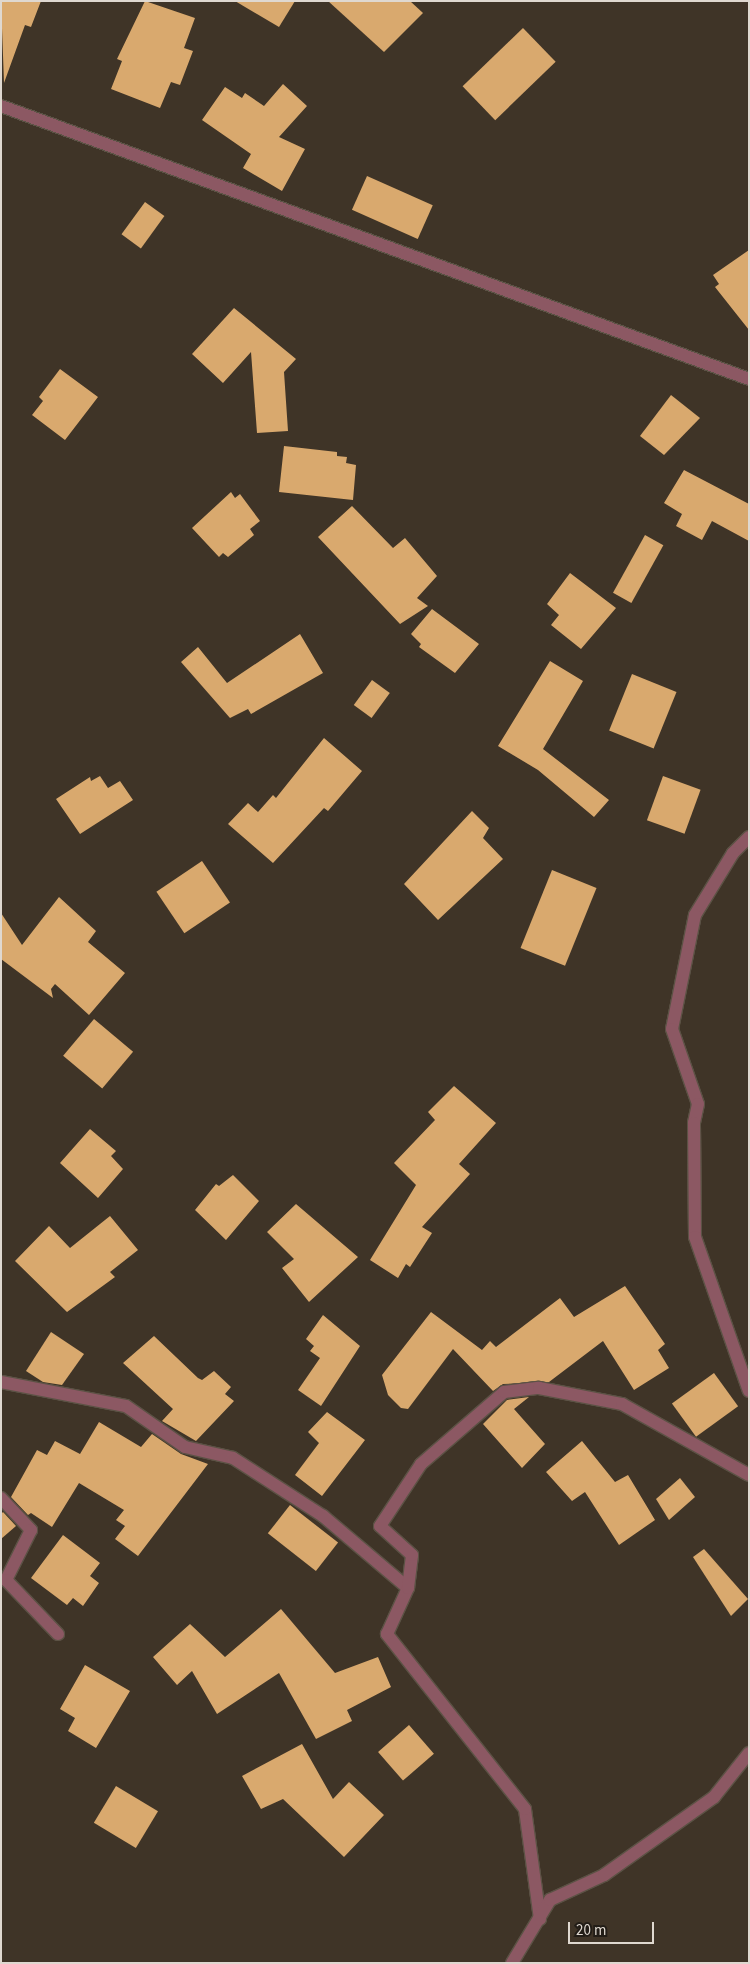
<!DOCTYPE html>
<html>
<head>
<meta charset="utf-8">
<style>
  body { margin:0 }
  #map { position:relative; width:750px; height:1964px; overflow:hidden; background:#3f3427; font-family:"Source Sans 3",sans-serif }
  div>[style] { position:absolute }
  .building>* { inset:0; background:#d9a96e; transform-origin:0 0 }
  .roads { filter:drop-shadow(1px 0 #5c5245) drop-shadow(-1px 0 #5c5245) drop-shadow(0 1px #5c5245) drop-shadow(0 -1px #5c5245) }
  .minor>* { height:12px; margin:-6px; padding:0 6px; transform-origin:6px; border-radius:6px; background:#8c5863 }
  span { translate:-50% -50%; white-space:nowrap; text-align:center; line-height:1.15; -webkit-text-stroke:5px #221d17; paint-order:stroke }
  .frame { position:absolute; inset:0; border:2px solid #dfd8d0; pointer-events:none }
  .scale { position:absolute; left:568px; top:1922px; width:86px; height:22px; box-sizing:border-box; border:2px solid #dfd8d0; border-top:0; padding-left:6px; font-size:15px; line-height:18px; white-space:nowrap; color:#dfd8d0; -webkit-text-stroke:4px #221d17; paint-order:stroke }
</style>
</head>
<body>
<div id="map">
  <div class="building">
    <i style="clip-path:polygon(1px 1px,41px 1px,31px 27px,25px 25px,4px 83px)"></i>
    <i style="clip-path:polygon(145px 1px,195px 18px,184px 48px,193px 51px,180px 85px,171px 82px,160px 108px,111px 89px,122px 61px,117px 59px)"></i>
    <i style="clip-path:polygon(235px 1px,295px 1px,279px 27px)"></i>
    <i style="clip-path:polygon(328px 1px,410px 1px,423px 13px,384px 52px)"></i>
    <i style="left:523px;top:28px;width:47px;height:84px;rotate:46deg"></i>
    <i style="clip-path:polygon(283px 84px,307px 106px,279px 137px,305px 149px,282px 191px,243px 168px,251px 154px,202px 120px,225px 87px,242px 98px,245px 93px,264px 106px)"></i>
    <i style="left:367px;top:176px;width:72px;height:37px;rotate:24deg"></i>
    <i style="left:145px;top:202px;width:24px;height:40px;rotate:36deg"></i>
    <i style="clip-path:polygon(749px 250px,749px 330px,715px 287px,719px 284px,713px 275px)"></i>
    <i style="clip-path:polygon(234px 308px,296px 359px,284px 372px,288px 431px,257px 433px,251px 352px,223px 383px,192px 354px)"></i>
    <i style="clip-path:polygon(60px 369px,98px 397px,65px 440px,32px 415px,43px 401px,39px 397px)"></i>
    <i style="clip-path:polygon(671px 395px,700px 418px,664px 455px,640px 436px)"></i>
    <i style="clip-path:polygon(284px 446px,337px 452px,337px 456px,347px 457px,346px 463px,356px 465px,353px 500px,279px 492px)"></i>
    <i style="clip-path:polygon(684px 470px,749px 504px,749px 541px,712px 521px,702px 540px,676px 526px,682px 514px,664px 503px)"></i>
    <i style="clip-path:polygon(231px 492px,235px 498px,240px 494px,260px 521px,250px 529px,254px 535px,228px 557px,223px 553px,219px 557px,192px 528px)"></i>
    <i style="clip-path:polygon(352px 506px,393px 548px,405px 538px,437px 576px,417px 598px,428px 606px,400px 624px,318px 537px)"></i>
    <i style="left:645px;top:535px;width:21px;height:66px;rotate:29deg"></i>
    <i style="clip-path:polygon(570px 573px,616px 608px,581px 649px,551px 625px,559px 615px,547px 604px)"></i>
    <i style="clip-path:polygon(432px 609px,479px 644px,455px 673px,419px 647px,421px 644px,411px 634px)"></i>
    <i style="clip-path:polygon(300px 634px,323px 673px,251px 714px,248px 709px,230px 718px,181px 662px,198px 647px,227px 683px)"></i>
    <i style="clip-path:polygon(550px 661px,583px 681px,543px 749px,609px 800px,594px 817px,538px 770px,498px 746px)"></i>
    <i style="left:632px;top:674px;width:48px;height:61px;rotate:22deg"></i>
    <i style="left:372px;top:680px;width:22px;height:31px;rotate:36deg"></i>
    <i style="clip-path:polygon(324px 738px,362px 771px,328px 811px,324px 808px,273px 863px,228px 824px,248px 803px,258px 812px,273px 795px,276px 798px)"></i>
    <i style="clip-path:polygon(100px 776px,108px 788px,120px 781px,133px 800px,80px 834px,56px 799px,90px 777px,91px 781px)"></i>
    <i style="left:663px;top:776px;width:40px;height:47px;rotate:20deg"></i>
    <i style="clip-path:polygon(472px 811px,489px 828px,483px 838px,503px 859px,438px 920px,404px 884px)"></i>
    <i style="left:202px;top:861px;width:50px;height:55px;rotate:56deg"></i>
    <i style="left:552px;top:870px;width:48px;height:84px;rotate:22deg"></i>
    <i style="clip-path:polygon(59px 897px,96px 931px,88px 942px,125px 973px,89px 1015px,55px 984px,51px 989px,53px 998px,1px 959px,1px 913px,22px 945px)"></i>
    <i style="left:94px;top:1019px;width:51px;height:48px;rotate:40deg"></i>
    <i style="clip-path:polygon(454px 1086px,496px 1123px,459px 1164px,470px 1174px,422px 1227px,432px 1233px,410px 1267px,406px 1264px,398px 1278px,370px 1260px,416px 1185px,394px 1163px,435px 1120px,428px 1112px)"></i>
    <i style="clip-path:polygon(90px 1129px,116px 1151px,111px 1156px,123px 1169px,98px 1198px,60px 1163px)"></i>
    <i style="clip-path:polygon(233px 1175px,259px 1201px,226px 1240px,195px 1210px,216px 1184px,219px 1186px)"></i>
    <i style="clip-path:polygon(296px 1204px,358px 1257px,309px 1302px,282px 1268px,294px 1259px,267px 1232px)"></i>
    <i style="clip-path:polygon(110px 1216px,138px 1250px,110px 1272px,115px 1277px,67px 1312px,15px 1261px,49px 1226px,70px 1248px)"></i>
    <i style="clip-path:polygon(625px 1286px,665px 1344px,658px 1350px,669px 1368px,634px 1390px,603px 1341px,549px 1382px,503px 1384px,493px 1391px,453px 1349px,408px 1409px,401px 1408px,388px 1395px,382px 1375px,431px 1312px,482px 1350px,490px 1341px,496px 1347px,560px 1298px,574px 1317px)"></i>
    <i style="clip-path:polygon(323px 1315px,360px 1346px,321px 1406px,298px 1390px,320px 1358px,310px 1351px,314px 1346px,306px 1339px)"></i>
    <i style="clip-path:polygon(51px 1332px,84px 1354px,62px 1385px,43px 1382px,26px 1371px)"></i>
    <i style="clip-path:polygon(154px 1336px,198px 1378px,202px 1380px,214px 1371px,231px 1387px,225px 1394px,234px 1401px,196px 1441px,162px 1421px,173px 1409px,123px 1363px)"></i>
    <i style="left:714px;top:1373px;width:41px;height:52px;rotate:54deg"></i>
    <i style="clip-path:polygon(529px 1397px,514px 1409px,545px 1444px,522px 1468px,483px 1424px,507px 1400px)"></i>
    <i style="clip-path:polygon(327px 1412px,365px 1440px,322px 1496px,295px 1475px,319px 1443px,308px 1432px)"></i>
    <i style="clip-path:polygon(99px 1422px,141px 1447px,152px 1434px,181px 1454px,208px 1464px,138px 1556px,115px 1539px,125px 1526px,116px 1520px,124px 1510px,79px 1483px,52px 1527px,31px 1513px,28px 1515px,11px 1497px,37px 1450px,47px 1455px,55px 1441px,80px 1454px)"></i>
    <i style="clip-path:polygon(582px 1441px,615px 1482px,628px 1475px,655px 1520px,619px 1545px,585px 1492px,572px 1501px,546px 1472px)"></i>
    <i style="clip-path:polygon(680px 1478px,695px 1497px,669px 1520px,656px 1499px)"></i>
    <i style="left:290px;top:1505px;width:61px;height:36px;rotate:38deg"></i>
    <i style="clip-path:polygon(3px 1512px,16px 1526px,1px 1539px,1px 1514px)"></i>
    <i style="clip-path:polygon(63px 1535px,100px 1563px,90px 1576px,99px 1583px,83px 1606px,73px 1598px,67px 1605px,31px 1578px)"></i>
    <i style="clip-path:polygon(704px 1549px,748px 1599px,731px 1616px,693px 1557px)"></i>
    <i style="clip-path:polygon(281px 1609px,335px 1673px,378px 1657px,391px 1687px,347px 1710px,352px 1721px,316px 1739px,279px 1673px,217px 1714px,192px 1671px,177px 1685px,153px 1657px,190px 1624px,225px 1657px)"></i>
    <i style="clip-path:polygon(85px 1665px,130px 1691px,96px 1748px,68px 1731px,75px 1718px,60px 1709px)"></i>
    <i style="left:409px;top:1725px;width:38px;height:41px;rotate:49deg"></i>
    <i style="clip-path:polygon(302px 1744px,333px 1799px,349px 1782px,384px 1815px,344px 1857px,283px 1799px,261px 1809px,242px 1776px)"></i>
    <i style="left:116px;top:1786px;width:49px;height:43px;rotate:31deg"></i>
  </div>
  <div class="roads">
    <div class="minor">
      <i style="left:1px;top:106px;width:796px;rotate:20.05deg"></i>
      <i style="left:749px;top:837px;width:23px;rotate:135deg"></i>
      <i style="left:733px;top:853px;width:73px;rotate:121.5deg"></i>
      <i style="left:695px;top:915px;width:116px;rotate:101.4deg"></i>
      <i style="left:672px;top:1029px;width:79px;rotate:70.9deg"></i>
      <i style="left:698px;top:1104px;width:19px;rotate:102deg"></i>
      <i style="left:694px;top:1123px;width:114px;rotate:89.5deg"></i>
      <i style="left:695px;top:1237px;width:163px;rotate:70.7deg"></i>
      <i style="left:1px;top:1382px;width:127px;rotate:10.9deg"></i>
      <i style="left:126px;top:1406px;width:72px;rotate:34.8deg"></i>
      <i style="left:185px;top:1447px;width:49px;rotate:12.9deg"></i>
      <i style="left:233px;top:1458px;width:107px;rotate:32.8deg"></i>
      <i style="left:323px;top:1516px;width:111px;rotate:40.3deg"></i>
      <i style="left:1px;top:1498px;width:44px;rotate:46.8deg"></i>
      <i style="left:31px;top:1530px;width:56px;rotate:116.6deg"></i>
      <i style="left:6px;top:1580px;width:75px;rotate:46.1deg"></i>
      <i style="left:540px;top:1919px;width:111px;rotate:-97.8deg"></i>
      <i style="left:525px;top:1809px;width:223px;rotate:-128.3deg"></i>
      <i style="left:387px;top:1634px;width:51px;rotate:-65.5deg"></i>
      <i style="left:408px;top:1588px;width:33px;rotate:-83deg"></i>
      <i style="left:412px;top:1555px;width:43px;rotate:-137.8deg"></i>
      <i style="left:380px;top:1526px;width:74px;rotate:-56.5deg"></i>
      <i style="left:421px;top:1464px;width:110px;rotate:-40.9deg"></i>
      <i style="left:504px;top:1392px;width:35px;rotate:-7deg"></i>
      <i style="left:539px;top:1388px;width:85px;rotate:10.9deg"></i>
      <i style="left:622px;top:1404px;width:145px;rotate:29.2deg"></i>
      <i style="left:512px;top:1963px;width:74px;rotate:-58.9deg"></i>
      <i style="left:550px;top:1900px;width:60px;rotate:-24.8deg"></i>
      <i style="left:604px;top:1875px;width:135px;rotate:-35.3deg"></i>
      <i style="left:714px;top:1797px;width:56px;rotate:-51.5deg"></i>
    </div>
  </div>
  <div class="frame"></div>
  <div class="scale">20 m</div>
</div>
</body>
</html>
